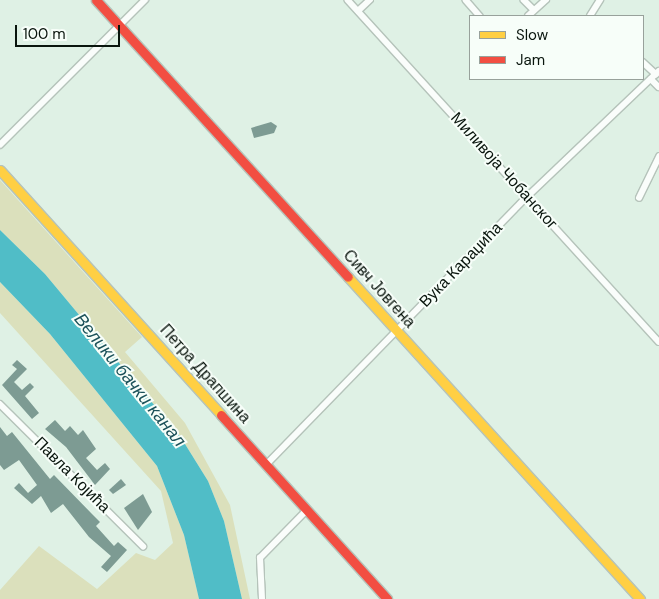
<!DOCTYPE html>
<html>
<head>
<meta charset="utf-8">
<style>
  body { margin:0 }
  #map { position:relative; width:659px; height:599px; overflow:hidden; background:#dff1e5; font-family:"DM Sans",sans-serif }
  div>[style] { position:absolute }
  .green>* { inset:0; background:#dbe0bc }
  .water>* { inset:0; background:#50bdc7 }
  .building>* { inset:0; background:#7d9b93 }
  .roads { filter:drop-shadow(1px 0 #b5c3ba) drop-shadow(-1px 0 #b5c3ba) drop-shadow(0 1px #b5c3ba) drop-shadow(0 -1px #b5c3ba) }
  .street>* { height:5.5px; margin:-2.75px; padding:0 2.75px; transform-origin:2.75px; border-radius:2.75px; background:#fafdfb }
  .slow>* { height:9px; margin:-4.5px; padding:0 4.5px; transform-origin:4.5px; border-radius:4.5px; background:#ffcf43 }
  .jam>* { height:9px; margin:-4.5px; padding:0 4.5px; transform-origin:4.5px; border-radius:4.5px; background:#f24e42 }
  span { translate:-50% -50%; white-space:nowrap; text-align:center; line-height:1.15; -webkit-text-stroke:4px #f7fef9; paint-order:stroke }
  .street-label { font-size:16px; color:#09150d }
  .water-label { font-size:18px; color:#1c525a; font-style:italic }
  .legend { position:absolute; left:469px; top:15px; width:175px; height:65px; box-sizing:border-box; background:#f7fef9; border:1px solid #98a19b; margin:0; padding:6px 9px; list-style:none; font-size:15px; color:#09150d }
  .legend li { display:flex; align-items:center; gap:10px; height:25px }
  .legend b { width:25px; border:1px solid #98a19b }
  .scale { position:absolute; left:15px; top:25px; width:105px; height:22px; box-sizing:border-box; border:2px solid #09150d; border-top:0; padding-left:6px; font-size:15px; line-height:18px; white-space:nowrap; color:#09150d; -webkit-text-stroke:4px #f7fef9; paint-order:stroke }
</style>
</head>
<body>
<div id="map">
  <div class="green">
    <i style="clip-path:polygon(0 180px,142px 337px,125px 352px,185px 423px,230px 505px,250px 599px,242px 599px,224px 521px,208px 481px,180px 436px,45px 274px,0 230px)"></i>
    <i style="clip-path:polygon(0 282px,50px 334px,157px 466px,184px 535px,199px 599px,0 599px,0 590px,39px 546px,97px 589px,136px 553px,155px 560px,173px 543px,161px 491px,0 313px)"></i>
  </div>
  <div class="water">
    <i style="clip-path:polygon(0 230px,45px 274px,180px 436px,208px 481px,224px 521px,242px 599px,199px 599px,184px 535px,157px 466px,50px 334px,0 282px)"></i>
  </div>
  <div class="building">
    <i style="clip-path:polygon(271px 122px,277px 126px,274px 133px,254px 138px,251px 128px)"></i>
    <i style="clip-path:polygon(17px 360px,27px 369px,14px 382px,22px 390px,30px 383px,34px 387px,25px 396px,39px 413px,32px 419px,2px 385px,17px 369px,12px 365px)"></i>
    <i style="clip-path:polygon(55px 420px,65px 431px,70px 426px,78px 435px,83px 430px,96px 449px,86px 458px,97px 470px,105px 463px,110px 469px,95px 485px,66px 447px,45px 429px)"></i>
    <i style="clip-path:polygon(0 427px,7px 436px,12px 432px,50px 479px,54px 475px,92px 514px,100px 522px,96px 526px,114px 546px,118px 542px,127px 550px,107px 572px,101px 567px,111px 556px,89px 537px,63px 504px,51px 513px,41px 496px,32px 504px,14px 488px,19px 483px,28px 493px,37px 485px,19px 460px,4px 470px,0 465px)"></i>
    <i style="clip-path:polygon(121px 479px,126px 485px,113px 494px,109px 490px)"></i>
    <i style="clip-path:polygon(143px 494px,152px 512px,138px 530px,124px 508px)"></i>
  </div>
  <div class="roads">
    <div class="street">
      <i style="left:348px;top:0;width:462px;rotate:47.7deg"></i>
      <i style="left:466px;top:0;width:21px;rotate:49deg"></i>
      <i style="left:524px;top:0;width:14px;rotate:45deg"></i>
      <i style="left:358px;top:11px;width:16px;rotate:-43deg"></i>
      <i style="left:528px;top:16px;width:24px;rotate:-42deg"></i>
      <i style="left:590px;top:16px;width:19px;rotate:-58deg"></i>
      <i style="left:643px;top:62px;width:18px;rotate:43deg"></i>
      <i style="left:651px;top:79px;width:11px;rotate:45deg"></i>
      <i style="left:0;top:145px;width:205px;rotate:-45deg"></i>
      <i style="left:639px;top:198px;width:46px;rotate:-64deg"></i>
      <i style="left:0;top:404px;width:202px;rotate:44.8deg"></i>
      <i style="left:267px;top:464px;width:373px;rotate:-45.8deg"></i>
      <i style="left:527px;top:197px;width:182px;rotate:-43.7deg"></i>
      <i style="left:262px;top:599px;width:41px;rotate:-92.8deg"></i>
      <i style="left:260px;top:558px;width:67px;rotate:-45.6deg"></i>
    </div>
    <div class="slow">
      <i style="left:0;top:170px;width:330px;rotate:47.9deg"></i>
      <i style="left:348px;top:277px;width:435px;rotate:47.8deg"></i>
    </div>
    <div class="jam">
      <i style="left:96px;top:0;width:374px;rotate:47.7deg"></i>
      <i style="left:221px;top:415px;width:248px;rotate:47.9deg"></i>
    </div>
  </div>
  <div class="street-label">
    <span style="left:504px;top:171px;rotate:48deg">Миливоја Чобанског</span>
    <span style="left:461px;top:265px;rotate:-46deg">Вука Караџића</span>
    <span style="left:379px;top:289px;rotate:48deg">Сивч Јовгена</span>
    <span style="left:205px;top:374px;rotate:48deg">Петра Драпшина</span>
    <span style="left:72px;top:475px;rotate:45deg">Павла Којића</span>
  </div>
  <div class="water-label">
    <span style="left:130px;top:380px;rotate:51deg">Велики бачки канал</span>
  </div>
  <ul class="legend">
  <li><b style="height:6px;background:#ffcf43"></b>Slow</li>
  <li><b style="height:6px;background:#f24e42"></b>Jam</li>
  </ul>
  <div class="scale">100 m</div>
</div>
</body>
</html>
